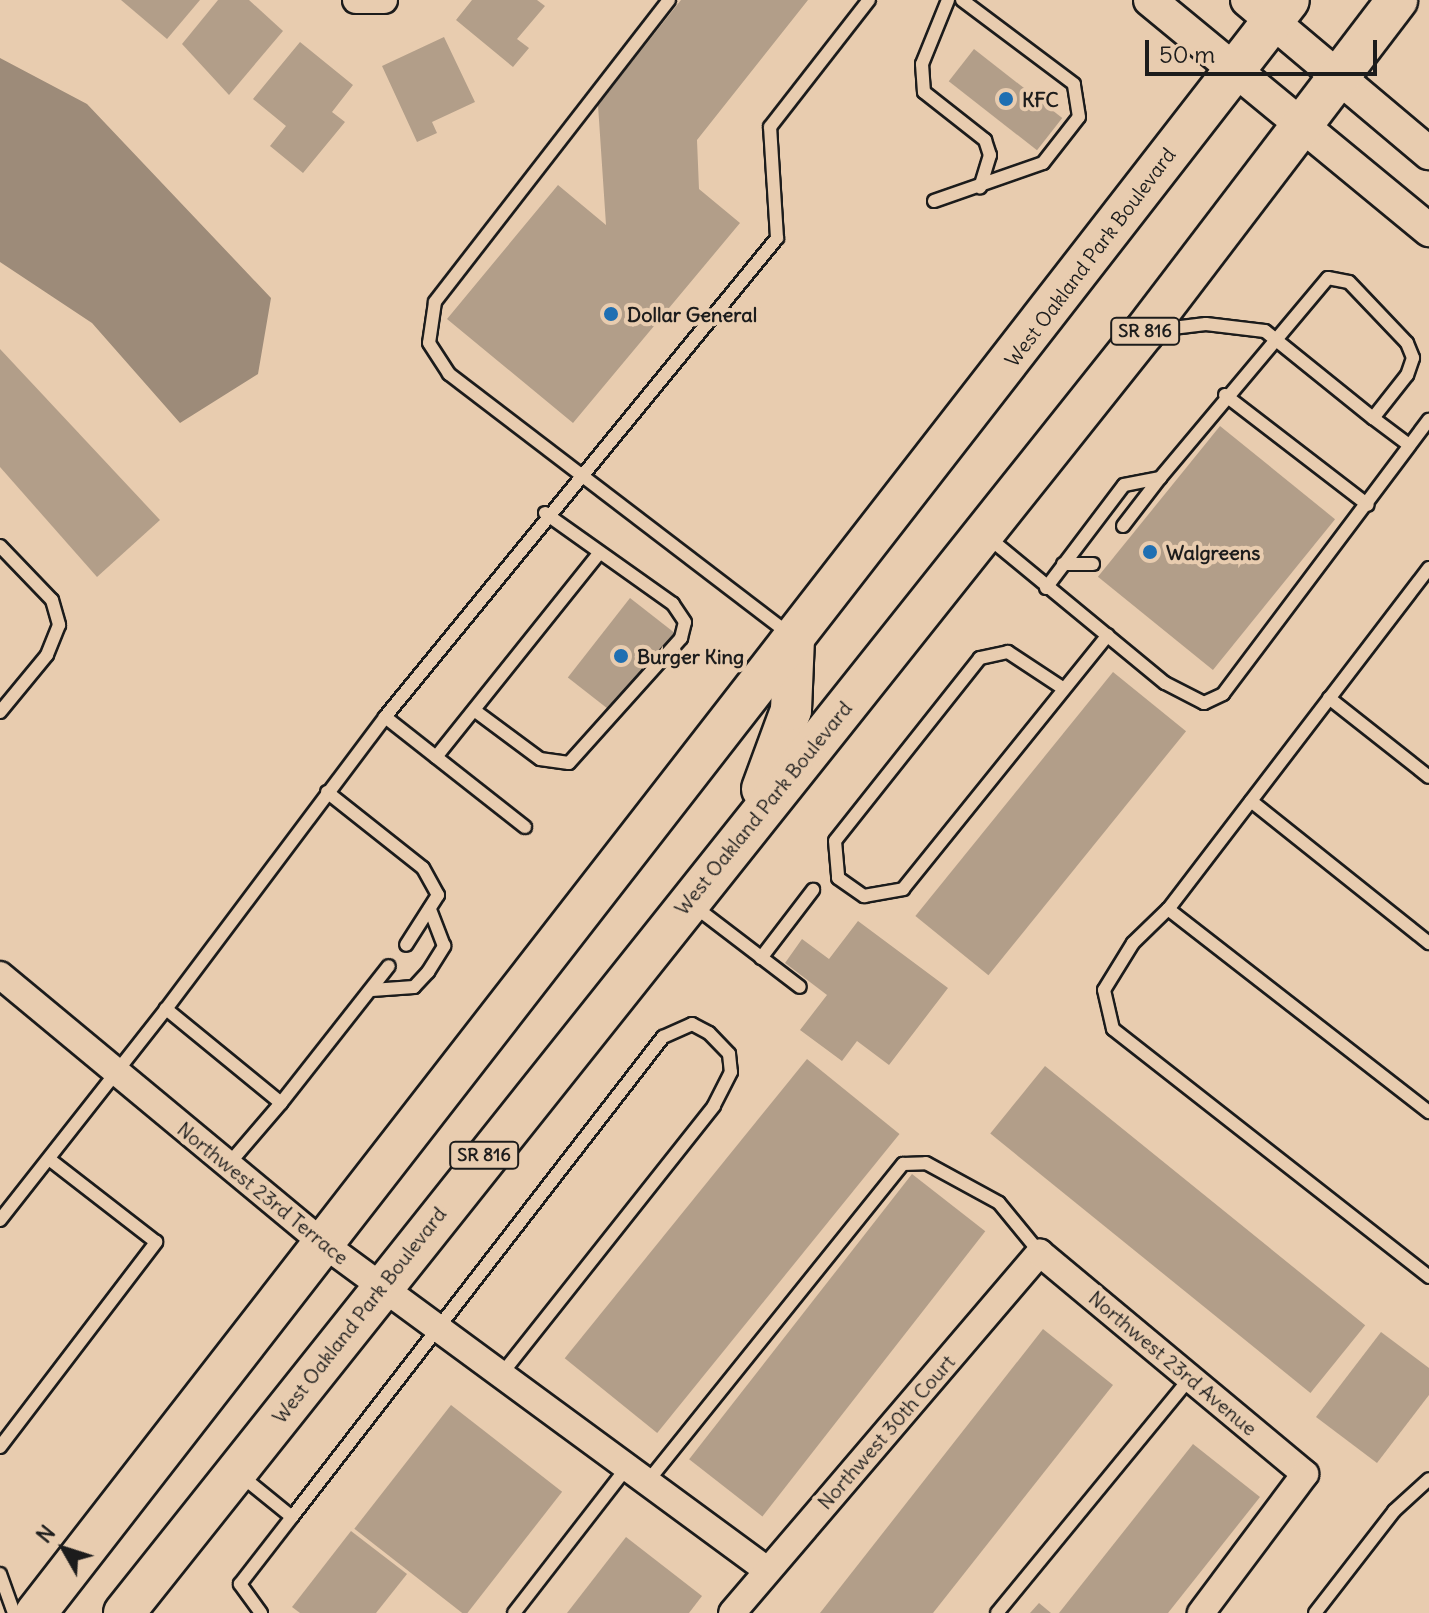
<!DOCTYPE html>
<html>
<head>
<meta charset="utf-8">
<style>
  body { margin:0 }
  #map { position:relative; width:1429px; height:1613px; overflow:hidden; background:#e8ccaf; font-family:Delius,sans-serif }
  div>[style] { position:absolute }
  .water>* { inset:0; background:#9d8b79 }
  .building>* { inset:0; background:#b29e89; transform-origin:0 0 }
  .roads { filter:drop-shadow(2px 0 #1c1c1c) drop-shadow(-2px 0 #1c1c1c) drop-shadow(0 2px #1c1c1c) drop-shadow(0 -2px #1c1c1c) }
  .service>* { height:12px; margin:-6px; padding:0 6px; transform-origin:6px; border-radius:6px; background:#e8ccaf }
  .minor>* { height:26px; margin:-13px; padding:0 13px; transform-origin:13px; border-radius:13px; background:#e8ccaf }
  .tertiary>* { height:32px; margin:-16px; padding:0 16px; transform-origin:16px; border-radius:16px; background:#e8ccaf }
  .primary>* { height:40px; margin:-20px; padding:0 20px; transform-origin:20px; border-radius:20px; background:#e8ccaf }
  .dots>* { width:22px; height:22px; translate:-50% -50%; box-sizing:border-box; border:4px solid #e8ccaf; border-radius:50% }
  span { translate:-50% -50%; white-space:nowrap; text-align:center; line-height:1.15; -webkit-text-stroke:8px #e8ccaf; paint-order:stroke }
  .shield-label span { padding:2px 6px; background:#e8ccaf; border:2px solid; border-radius:6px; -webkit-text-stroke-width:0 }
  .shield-label { font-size:18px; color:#1c1c1c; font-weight:700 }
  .poi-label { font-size:20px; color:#1c1c1c; font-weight:700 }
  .left { translate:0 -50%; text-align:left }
  .street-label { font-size:20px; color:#1c1c1c }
  .north { position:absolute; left:24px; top:1509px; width:80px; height:80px; -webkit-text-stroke:6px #e8ccaf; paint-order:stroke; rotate:309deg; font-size:22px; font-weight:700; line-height:32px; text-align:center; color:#1c1c1c }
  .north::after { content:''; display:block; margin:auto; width:28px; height:36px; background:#1c1c1c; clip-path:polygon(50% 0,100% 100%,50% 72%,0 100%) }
  .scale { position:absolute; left:1145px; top:40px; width:232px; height:36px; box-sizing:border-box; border:4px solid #1c1c1c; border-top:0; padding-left:10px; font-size:24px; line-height:28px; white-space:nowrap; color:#1c1c1c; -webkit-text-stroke:6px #e8ccaf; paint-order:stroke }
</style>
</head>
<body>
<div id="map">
  <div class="water">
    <i style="clip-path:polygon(0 58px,87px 104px,271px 298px,258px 374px,180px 423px,92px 323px,0 262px)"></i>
  </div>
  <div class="building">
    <i style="clip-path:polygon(121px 0,200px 0,167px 39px)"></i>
    <i style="clip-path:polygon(218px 0,249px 0,283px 31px,229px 95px,182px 44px)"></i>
    <i style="clip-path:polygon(472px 0,537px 0,545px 6px,517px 39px,529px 48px,513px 67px,456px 20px)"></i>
    <i style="clip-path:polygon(681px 0,808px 0,697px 140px,699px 189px,740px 223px,573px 423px,447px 319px,558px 185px,606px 225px,598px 105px)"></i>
    <i style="clip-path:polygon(444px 37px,475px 102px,432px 122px,437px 133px,417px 142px,382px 66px)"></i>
    <i style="clip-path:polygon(300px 42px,353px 85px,332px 112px,345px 122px,303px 173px,270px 146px,286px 126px,253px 99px)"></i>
    <i style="left:974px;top:49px;width:112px;height:41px;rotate:38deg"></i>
    <i style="clip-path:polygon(0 349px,160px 520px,97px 577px,0 467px)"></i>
    <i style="left:1220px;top:426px;width:148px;height:194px;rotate:39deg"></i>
    <i style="left:630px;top:598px;width:58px;height:101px;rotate:38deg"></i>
    <i style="left:1113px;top:672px;width:94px;height:314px;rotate:39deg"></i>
    <i style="clip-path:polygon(858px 921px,948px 988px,889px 1065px,857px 1041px,842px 1061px,800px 1030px,827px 995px,785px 963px,802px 939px,829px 959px)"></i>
    <i style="left:807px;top:1059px;width:119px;height:385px;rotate:39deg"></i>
    <i style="left:1045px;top:1066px;width:412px;height:87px;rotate:39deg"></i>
    <i style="left:912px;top:1174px;width:93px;height:362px;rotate:38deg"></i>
    <i style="clip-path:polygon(1043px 1329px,1113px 1385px,933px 1613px,820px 1613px)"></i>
    <i style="clip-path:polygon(1381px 1332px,1429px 1368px,1429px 1395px,1377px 1463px,1316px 1417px)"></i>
    <i style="left:451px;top:1405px;width:141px;height:157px;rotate:38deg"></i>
    <i style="clip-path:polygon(1193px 1444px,1260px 1497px,1168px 1613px,1059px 1613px)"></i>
    <i style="clip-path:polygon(351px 1531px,407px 1574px,376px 1613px,300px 1613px,292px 1607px)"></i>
    <i style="clip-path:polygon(626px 1537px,702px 1596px,689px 1613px,567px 1613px)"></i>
    <i style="clip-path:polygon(1039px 1603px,1051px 1613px,1030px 1613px)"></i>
  </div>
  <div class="roads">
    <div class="service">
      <i style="left:669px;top:0;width:382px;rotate:127.8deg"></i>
      <i style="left:435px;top:302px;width:41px;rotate:98.3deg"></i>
      <i style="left:429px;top:343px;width:37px;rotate:57deg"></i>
      <i style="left:449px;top:374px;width:428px;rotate:37.4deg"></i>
      <i style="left:948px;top:0;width:69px;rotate:112.1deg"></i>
      <i style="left:922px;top:64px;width:28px;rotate:86deg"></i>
      <i style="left:924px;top:92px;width:78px;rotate:38.2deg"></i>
      <i style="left:985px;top:140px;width:16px;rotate:72deg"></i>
      <i style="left:990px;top:155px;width:34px;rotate:107deg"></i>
      <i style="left:934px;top:201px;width:115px;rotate:-19.2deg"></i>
      <i style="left:1043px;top:163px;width:58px;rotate:-52deg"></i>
      <i style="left:1079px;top:117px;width:33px;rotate:-99deg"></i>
      <i style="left:1074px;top:84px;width:140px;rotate:-143.1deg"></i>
      <i style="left:1156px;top:330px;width:50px;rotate:-6.8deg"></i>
      <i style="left:1206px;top:324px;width:59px;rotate:6.8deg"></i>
      <i style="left:1265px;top:331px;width:139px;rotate:38.9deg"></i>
      <i style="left:1225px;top:395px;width:180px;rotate:37.6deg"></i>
      <i style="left:1123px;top:526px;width:61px;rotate:-52.4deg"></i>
      <i style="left:989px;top:538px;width:228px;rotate:39.5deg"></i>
      <i style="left:1165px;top:683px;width:44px;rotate:27.1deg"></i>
      <i style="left:1204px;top:703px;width:21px;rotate:-25deg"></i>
      <i style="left:1223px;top:694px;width:343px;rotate:-53.1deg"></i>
      <i style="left:0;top:546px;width:75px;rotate:46.1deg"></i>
      <i style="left:52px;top:600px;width:26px;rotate:74deg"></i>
      <i style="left:59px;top:625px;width:32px;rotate:112deg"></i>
      <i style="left:47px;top:655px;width:74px;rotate:129.5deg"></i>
      <i style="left:1063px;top:564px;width:30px"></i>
      <i style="left:1429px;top:568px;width:429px;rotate:127.4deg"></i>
      <i style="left:1168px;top:909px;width:49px;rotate:135.8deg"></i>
      <i style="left:1133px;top:943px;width:55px;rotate:121.7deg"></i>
      <i style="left:1104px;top:990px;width:40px;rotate:77deg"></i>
      <i style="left:1113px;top:1029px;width:402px;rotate:38.1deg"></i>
      <i style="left:1046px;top:588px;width:129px;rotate:-52.9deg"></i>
      <i style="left:1124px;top:485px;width:37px;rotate:-11deg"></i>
      <i style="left:1160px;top:478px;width:261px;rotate:-50deg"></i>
      <i style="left:1328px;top:278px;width:21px;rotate:11deg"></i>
      <i style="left:1349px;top:282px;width:84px;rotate:46.4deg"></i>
      <i style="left:1407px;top:343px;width:16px;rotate:68deg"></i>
      <i style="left:1413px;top:358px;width:18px;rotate:109deg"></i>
      <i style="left:1407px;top:375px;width:55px;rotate:128.3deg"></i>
      <i style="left:1373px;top:418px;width:45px;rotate:36.9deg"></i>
      <i style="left:1061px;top:687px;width:64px;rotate:-146.6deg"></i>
      <i style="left:1008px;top:652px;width:29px;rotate:168deg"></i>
      <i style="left:980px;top:658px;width:233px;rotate:128.4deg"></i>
      <i style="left:835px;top:841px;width:37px;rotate:85deg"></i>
      <i style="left:838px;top:878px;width:32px;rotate:35deg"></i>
      <i style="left:864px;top:896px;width:40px;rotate:-10deg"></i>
      <i style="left:903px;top:889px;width:326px;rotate:-51.1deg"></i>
      <i style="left:1329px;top:698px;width:127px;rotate:38.3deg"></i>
      <i style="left:474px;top:710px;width:82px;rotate:36.6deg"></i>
      <i style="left:540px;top:759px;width:29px;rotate:8deg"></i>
      <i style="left:569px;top:763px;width:168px;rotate:-48.1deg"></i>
      <i style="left:681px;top:638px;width:16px;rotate:-76deg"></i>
      <i style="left:685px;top:622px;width:22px;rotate:-124deg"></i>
      <i style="left:673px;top:604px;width:157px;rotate:-144.6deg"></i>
      <i style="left:436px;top:757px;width:259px;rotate:-51.3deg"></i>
      <i style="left:327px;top:792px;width:122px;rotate:38.4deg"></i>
      <i style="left:423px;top:868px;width:31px;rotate:61deg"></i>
      <i style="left:438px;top:895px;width:59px;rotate:122.6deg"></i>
      <i style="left:1251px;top:801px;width:228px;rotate:38.6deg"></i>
      <i style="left:525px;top:827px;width:178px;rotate:-141.8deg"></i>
      <i style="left:385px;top:717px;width:619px;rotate:-50.7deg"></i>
      <i style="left:777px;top:238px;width:111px;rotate:-93.6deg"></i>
      <i style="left:770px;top:127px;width:161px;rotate:-52.1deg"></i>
      <i style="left:694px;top:906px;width:133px;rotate:37.4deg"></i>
      <i style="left:1168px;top:909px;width:331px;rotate:37.9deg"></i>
      <i style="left:761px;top:958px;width:86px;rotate:-52.6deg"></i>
      <i style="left:372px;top:990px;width:42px;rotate:-4.1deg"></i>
      <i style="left:414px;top:987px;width:21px;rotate:-47deg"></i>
      <i style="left:428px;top:972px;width:31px;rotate:-58deg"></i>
      <i style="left:444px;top:946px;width:40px;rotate:-111deg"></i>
      <i style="left:281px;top:1103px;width:174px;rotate:-51.8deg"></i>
      <i style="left:227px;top:1166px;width:83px;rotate:-49.4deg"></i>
      <i style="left:281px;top:1103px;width:149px;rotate:-140.7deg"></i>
      <i style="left:166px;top:1009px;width:365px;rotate:-53.1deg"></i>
      <i style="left:0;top:1220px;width:268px;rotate:-51.8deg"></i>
      <i style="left:0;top:1447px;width:258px;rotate:-52.7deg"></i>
      <i style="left:156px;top:1242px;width:135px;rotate:-142.2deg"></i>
      <i style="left:239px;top:1474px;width:68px;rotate:39.1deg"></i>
      <i style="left:292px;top:1517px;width:607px;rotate:-52.3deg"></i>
      <i style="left:663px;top:1037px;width:32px;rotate:-24deg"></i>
      <i style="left:692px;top:1024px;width:19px;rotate:28deg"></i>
      <i style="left:709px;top:1033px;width:29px;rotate:46deg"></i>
      <i style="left:729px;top:1054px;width:18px;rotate:84deg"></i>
      <i style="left:731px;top:1072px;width:38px;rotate:117deg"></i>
      <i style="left:714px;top:1106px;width:340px;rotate:128.4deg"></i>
      <i style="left:648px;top:1481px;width:407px;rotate:-51.2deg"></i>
      <i style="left:903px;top:1164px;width:23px;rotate:-2deg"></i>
      <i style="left:926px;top:1163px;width:83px;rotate:28.7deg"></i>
      <i style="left:999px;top:1203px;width:65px;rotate:50.6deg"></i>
      <i style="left:0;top:1574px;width:41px;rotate:70.3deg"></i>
      <i style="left:261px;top:1613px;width:36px;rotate:-126deg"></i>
      <i style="left:240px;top:1584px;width:85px;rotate:-52.2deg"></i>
      <i style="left:514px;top:1613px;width:186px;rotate:-52.2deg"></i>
      <i style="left:997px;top:1613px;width:304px;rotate:-50.6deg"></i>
      <i style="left:1315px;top:1613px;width:129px;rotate:-52.2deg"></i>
      <i style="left:1394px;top:1511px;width:47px;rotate:-42.4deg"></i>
    </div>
    <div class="minor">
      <i style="left:356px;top:0;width:28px"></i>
      <i style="left:0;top:975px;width:423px;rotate:39.7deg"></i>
      <i style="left:325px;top:1245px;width:549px;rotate:36.33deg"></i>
      <i style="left:732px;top:1613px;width:474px;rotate:-49.5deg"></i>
      <i style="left:1040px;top:1253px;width:345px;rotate:39.8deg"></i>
      <i style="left:1305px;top:1474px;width:174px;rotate:126.8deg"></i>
    </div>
    <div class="tertiary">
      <i style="left:1150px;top:0;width:362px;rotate:39.5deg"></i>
      <i style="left:1247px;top:0;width:238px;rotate:40.1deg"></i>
    </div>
    <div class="primary">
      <i style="left:762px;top:789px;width:84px;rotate:-69.8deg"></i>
      <i style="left:791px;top:710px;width:72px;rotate:-87.6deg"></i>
      <i style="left:36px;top:1613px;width:2042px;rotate:-52.16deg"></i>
      <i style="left:124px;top:1613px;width:1639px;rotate:-51.47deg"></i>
      <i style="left:1145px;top:331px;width:416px;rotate:-52.7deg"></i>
    </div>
  </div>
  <div class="dots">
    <i style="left:1006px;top:99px;background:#1f6fb2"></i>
    <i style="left:611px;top:314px;background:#1f6fb2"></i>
    <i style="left:1150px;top:552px;background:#1f6fb2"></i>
    <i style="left:621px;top:656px;background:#1f6fb2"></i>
  </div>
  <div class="shield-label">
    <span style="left:1145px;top:331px">SR 816</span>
    <span style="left:484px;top:1155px">SR 816</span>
  </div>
  <div class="poi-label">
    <span class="left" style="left:1022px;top:99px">KFC</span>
    <span class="left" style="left:627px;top:314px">Dollar General</span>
    <span class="left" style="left:1166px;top:552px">Walgreens</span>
    <span class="left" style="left:637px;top:656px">Burger King</span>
  </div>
  <div class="street-label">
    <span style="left:1090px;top:257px;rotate:-53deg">West Oakland Park Boulevard</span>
    <span style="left:763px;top:808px;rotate:-51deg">West Oakland Park Boulevard</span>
    <span style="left:263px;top:1193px;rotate:39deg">Northwest 23rd Terrace</span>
    <span style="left:359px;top:1315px;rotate:-52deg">West Oakland Park Boulevard</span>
    <span style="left:1173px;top:1363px;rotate:40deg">Northwest 23rd Avenue</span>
    <span style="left:886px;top:1432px;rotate:-49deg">Northwest 30th Court</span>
  </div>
  <div class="north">N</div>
  <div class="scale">50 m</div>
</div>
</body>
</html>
